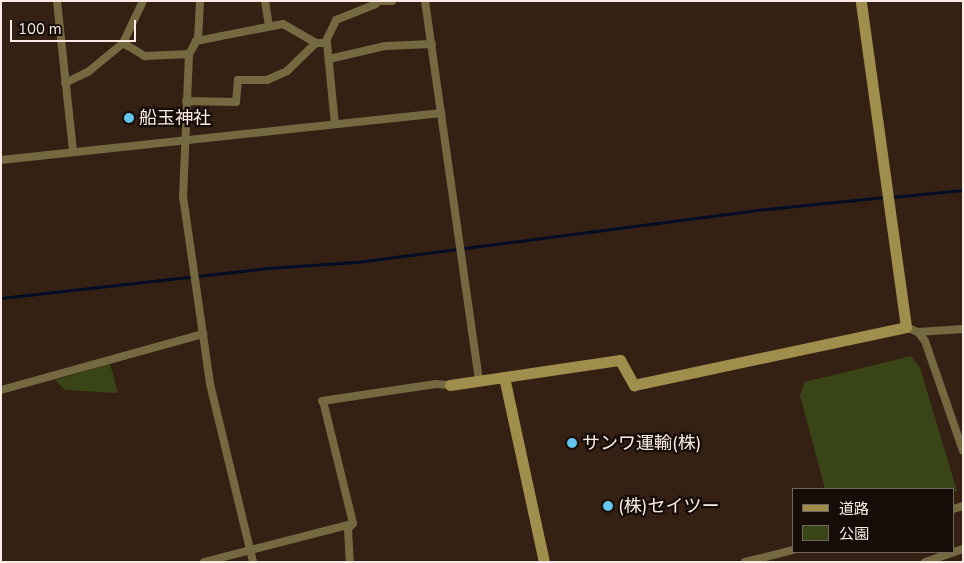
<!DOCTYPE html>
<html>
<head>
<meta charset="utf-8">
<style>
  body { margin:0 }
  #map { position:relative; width:964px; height:563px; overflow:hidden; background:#352014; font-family:"Nunito Sans","Noto Sans JP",sans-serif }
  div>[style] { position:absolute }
  .green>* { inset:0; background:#394417 }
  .stream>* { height:2.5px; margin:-1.25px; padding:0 1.25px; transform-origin:1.25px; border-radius:1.25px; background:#000d24 }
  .street>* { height:8px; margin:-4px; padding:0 4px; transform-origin:4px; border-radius:4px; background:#746941 }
  .secondary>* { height:11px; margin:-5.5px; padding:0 5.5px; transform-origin:5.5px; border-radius:5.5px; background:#a08e4d }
  .dots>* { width:14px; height:14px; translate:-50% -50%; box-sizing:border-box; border:2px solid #160d08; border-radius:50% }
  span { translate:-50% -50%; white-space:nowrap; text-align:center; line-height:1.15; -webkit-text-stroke:4.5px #160d08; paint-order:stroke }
  .poi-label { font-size:18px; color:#f9ebe3 }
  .left { translate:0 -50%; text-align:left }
  .frame { position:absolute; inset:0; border:2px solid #f9ebe3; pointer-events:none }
  .legend { position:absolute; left:792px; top:488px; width:162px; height:65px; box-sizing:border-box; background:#160d08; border:1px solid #716660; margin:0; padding:6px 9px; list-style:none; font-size:15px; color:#f9ebe3 }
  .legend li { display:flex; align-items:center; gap:10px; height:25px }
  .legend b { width:25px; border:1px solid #716660 }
  .scale { position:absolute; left:10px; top:20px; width:126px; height:22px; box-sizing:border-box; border:2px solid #f9ebe3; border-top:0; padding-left:6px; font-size:15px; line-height:18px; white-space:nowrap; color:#f9ebe3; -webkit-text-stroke:4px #160d08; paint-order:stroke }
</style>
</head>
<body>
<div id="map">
  <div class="green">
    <i style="clip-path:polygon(911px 356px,920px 368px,957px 491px,825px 489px,800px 395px,805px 382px)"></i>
    <i style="clip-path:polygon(110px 364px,118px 393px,65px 390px,55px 380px)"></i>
  </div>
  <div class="stream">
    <i style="left:892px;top:197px;width:71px;rotate:-5.6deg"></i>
    <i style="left:1px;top:298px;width:268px;rotate:-6.4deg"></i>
    <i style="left:267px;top:268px;width:90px;rotate:-3.8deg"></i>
    <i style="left:357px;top:262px;width:402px;rotate:-7.4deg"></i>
    <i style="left:756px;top:210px;width:129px;rotate:-5.8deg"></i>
  </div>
  <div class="street">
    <i style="left:57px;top:1px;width:151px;rotate:83.9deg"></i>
    <i style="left:200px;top:1px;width:37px;rotate:93deg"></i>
    <i style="left:198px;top:38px;width:18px;rotate:119deg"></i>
    <i style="left:189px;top:54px;width:142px;rotate:92.4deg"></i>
    <i style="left:183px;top:196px;width:190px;rotate:81.8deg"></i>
    <i style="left:210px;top:384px;width:183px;rotate:76.4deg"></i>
    <i style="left:265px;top:1px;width:24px;rotate:81deg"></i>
    <i style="left:374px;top:1px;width:18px"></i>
    <i style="left:425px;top:1px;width:384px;rotate:81.9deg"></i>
    <i style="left:123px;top:43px;width:26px;rotate:31deg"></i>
    <i style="left:145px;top:56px;width:44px;rotate:-2.6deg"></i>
    <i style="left:316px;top:43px;width:11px"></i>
    <i style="left:327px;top:43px;width:81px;rotate:84.4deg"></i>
    <i style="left:325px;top:43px;width:25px;rotate:-64deg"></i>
    <i style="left:336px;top:20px;width:43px;rotate:-21.8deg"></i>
    <i style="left:329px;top:59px;width:57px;rotate:-13.1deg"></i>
    <i style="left:385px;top:46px;width:47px;rotate:-2.4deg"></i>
    <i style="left:65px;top:83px;width:25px;rotate:-26deg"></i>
    <i style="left:88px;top:72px;width:45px;rotate:-39.6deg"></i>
    <i style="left:123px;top:43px;width:47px;rotate:-64.5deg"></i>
    <i style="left:186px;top:101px;width:50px;rotate:1.1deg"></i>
    <i style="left:236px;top:102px;width:22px;rotate:-85deg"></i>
    <i style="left:238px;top:80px;width:29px"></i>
    <i style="left:267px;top:80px;width:22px;rotate:-24deg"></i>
    <i style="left:287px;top:71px;width:40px;rotate:-44deg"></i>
    <i style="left:316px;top:43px;width:38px;rotate:-150deg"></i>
    <i style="left:283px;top:24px;width:89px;rotate:168.9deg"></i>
    <i style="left:1px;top:160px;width:443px;rotate:-6.1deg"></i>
    <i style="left:906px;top:327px;width:13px;rotate:23deg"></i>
    <i style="left:918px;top:332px;width:45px;rotate:-3.8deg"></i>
    <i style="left:918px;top:332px;width:11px;rotate:52deg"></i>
    <i style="left:925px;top:341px;width:116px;rotate:70.9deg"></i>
    <i style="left:1px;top:390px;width:210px;rotate:-15.5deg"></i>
    <i style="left:322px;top:401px;width:115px;rotate:-8.5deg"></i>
    <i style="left:436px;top:384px;width:14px;rotate:4deg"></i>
    <i style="left:323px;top:401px;width:126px;rotate:76.2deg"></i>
    <i style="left:353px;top:523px;width:8px;rotate:130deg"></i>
    <i style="left:348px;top:529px;width:33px;rotate:87deg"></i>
    <i style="left:953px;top:509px;width:10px;rotate:-17deg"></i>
    <i style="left:204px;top:562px;width:153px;rotate:-14.4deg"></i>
    <i style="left:745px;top:562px;width:49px;rotate:-14deg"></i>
    <i style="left:925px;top:562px;width:40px;rotate:-18.9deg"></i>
  </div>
  <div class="secondary">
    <i style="left:504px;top:377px;width:189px;rotate:77.8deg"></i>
    <i style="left:450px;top:385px;width:172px;rotate:-8.4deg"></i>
    <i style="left:620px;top:360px;width:29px;rotate:61deg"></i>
    <i style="left:634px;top:385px;width:278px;rotate:-12deg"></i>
    <i style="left:906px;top:327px;width:329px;rotate:-97.9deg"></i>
  </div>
  <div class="dots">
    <i style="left:129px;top:118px;background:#65c5ee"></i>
    <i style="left:572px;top:443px;background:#65c5ee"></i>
    <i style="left:608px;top:506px;background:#65c5ee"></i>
  </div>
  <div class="poi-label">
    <span class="left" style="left:139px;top:118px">船玉神社</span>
    <span class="left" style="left:582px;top:443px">サンワ運輸(株)</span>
    <span class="left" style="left:618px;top:506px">(株)セイツー</span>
  </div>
  <div class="frame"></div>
  <ul class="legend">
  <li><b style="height:6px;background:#a08e4d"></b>道路</li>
  <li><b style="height:14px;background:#394417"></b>公園</li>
  </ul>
  <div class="scale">100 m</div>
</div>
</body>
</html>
